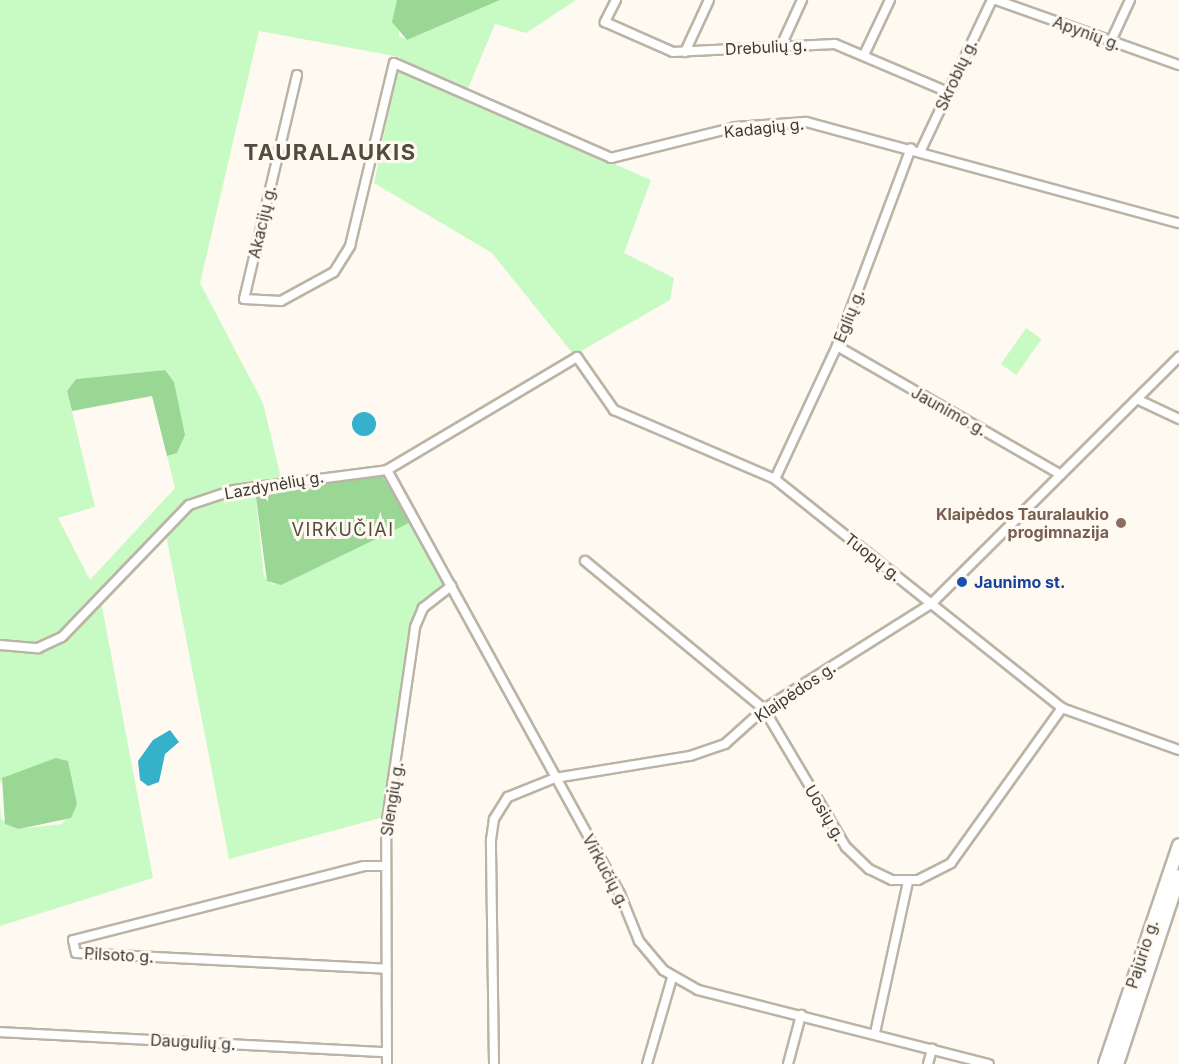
<!DOCTYPE html>
<html>
<head>
<meta charset="utf-8">
<style>
  body { margin:0 }
  #map { position:relative; width:1179px; height:1064px; overflow:hidden; background:#fffaf1; font-family:Inter,sans-serif }
  div>[style] { position:absolute }
  .green>* { inset:0; background:#c8fac3; transform-origin:0 0 }
  .forest>* { inset:0; background:#9ad795 }
  .water>* { inset:0; background:#35b1cb }
  .round { border-radius:50% }
  .roads { filter:drop-shadow(2px 0 #bbb4a6) drop-shadow(-2px 0 #bbb4a6) drop-shadow(0 2px #bbb4a6) drop-shadow(0 -2px #bbb4a6) }
  .street>* { height:8px; margin:-4px; padding:0 4px; transform-origin:4px; border-radius:4px; background:#fff }
  .secondary>* { height:12px; margin:-6px; padding:0 6px; transform-origin:6px; border-radius:6px; background:#fff }
  .dots>* { width:16px; height:16px; translate:-50% -50%; box-sizing:border-box; border:3px solid #fffaf1; border-radius:50% }
  span { translate:-50% -50%; white-space:nowrap; text-align:center; line-height:1.15; -webkit-text-stroke:6px #fffaf1; paint-order:stroke }
  .street-label { font-size:16px; color:#3d3a34 }
  .education-label { font-size:16px; color:#785e54; font-weight:700 }
  .right { translate:-100% -50%; text-align:right }
  .transit-label { font-size:16px; color:#164399; font-weight:700 }
  .left { translate:0 -50%; text-align:left }
  .neighbourhood-label { font-size:18px; color:#524c3f; letter-spacing:1.5px }
  .district-label { font-size:22px; color:#524c3f; font-weight:700; letter-spacing:1.5px }
</style>
</head>
<body>
<div id="map">
  <div class="green">
    <i style="clip-path:polygon(evenodd,0 0,397px 0,399px 36px,407px 40px,500px 0,576px 0,526px 33px,495px 24px,464px 98px,651px 180px,624px 253px,674px 278px,670px 300px,574px 355px,492px 253px,374px 183px,400px 57px,259px 31px,200px 283px,263px 403px,281px 478px,214px 491px,180px 506px,58px 635px,36px 644px,0 642px,0 0,165px 370px,177px 453px,167px 456px,175px 488px,90px 580px,58px 518px,95px 507px,67px 391px,76px 379px,165px 370px)"></i>
    <i style="left:1026px;top:328px;width:19px;height:44px;rotate:35deg"></i>
    <i style="clip-path:polygon(255px 490px,264px 577px,273px 585px,411px 522px,445px 585px,420px 607px,410px 629px,384px 817px,229px 859px,165px 530px,197px 505px)"></i>
    <i style="clip-path:polygon(101px 601px,153px 878px,0 926px,0 804px,1px 819px,19px 829px,62px 824px,77px 804px,63px 759px,0 782px,0 648px,51px 647px)"></i>
  </div>
  <div class="forest">
    <i style="clip-path:polygon(397px 0,500px 0,407px 40px,392px 22px)"></i>
    <i style="clip-path:polygon(165px 370px,174px 382px,185px 435px,177px 453px,167px 456px,152px 396px,72px 411px,67px 391px,76px 379px)"></i>
    <i style="clip-path:polygon(381px 474px,411px 522px,281px 585px,267px 581px,255px 490px)"></i>
    <i style="clip-path:polygon(56px 758px,68px 761px,77px 804px,71px 818px,19px 829px,5px 824px,2px 778px)"></i>
  </div>
  <div class="water">
    <i class="round" style="left:352px;top:412px;width:24px;height:24px"></i>
    <i style="clip-path:polygon(170px 730px,179px 742px,165px 754px,159px 782px,148px 786px,140px 780px,138px 761px,153px 740px)"></i>
  </div>
  <div class="roads">
    <div class="street">
      <i style="left:616px;top:0;width:25px;rotate:117deg"></i>
      <i style="left:605px;top:22px;width:74px;rotate:23.8deg"></i>
      <i style="left:673px;top:52px;width:162px;rotate:-2.8deg"></i>
      <i style="left:835px;top:44px;width:123px;rotate:23deg"></i>
      <i style="left:996px;top:0;width:194px;rotate:19.6deg"></i>
      <i style="left:1111px;top:41px;width:45px;rotate:-65.1deg"></i>
      <i style="left:781px;top:46px;width:51px;rotate:-65.5deg"></i>
      <i style="left:685px;top:52px;width:57px;rotate:-65.2deg"></i>
      <i style="left:864px;top:55px;width:61px;rotate:-64.7deg"></i>
      <i style="left:297px;top:75px;width:230px;rotate:103.3deg"></i>
      <i style="left:244px;top:299px;width:37px;rotate:3deg"></i>
      <i style="left:281px;top:301px;width:60px;rotate:-28.7deg"></i>
      <i style="left:334px;top:272px;width:31px;rotate:-58deg"></i>
      <i style="left:350px;top:246px;width:188px;rotate:-76.5deg"></i>
      <i style="left:394px;top:63px;width:237px;rotate:23.6deg"></i>
      <i style="left:611px;top:158px;width:128px;rotate:-14deg"></i>
      <i style="left:735px;top:127px;width:71px;rotate:-4deg"></i>
      <i style="left:806px;top:122px;width:386px;rotate:15.2deg"></i>
      <i style="left:921px;top:150px;width:166px;rotate:-64.7deg"></i>
      <i style="left:837px;top:346px;width:258px;rotate:29.9deg"></i>
      <i style="left:1141px;top:401px;width:42px;rotate:25.3deg"></i>
      <i style="left:387px;top:470px;width:484px;rotate:61.2deg"></i>
      <i style="left:620px;top:894px;width:51px;rotate:68deg"></i>
      <i style="left:639px;top:941px;width:38px;rotate:50deg"></i>
      <i style="left:663px;top:970px;width:40px;rotate:29.7deg"></i>
      <i style="left:698px;top:990px;width:300px;rotate:14.3deg"></i>
      <i style="left:775px;top:479px;width:147px;rotate:-65deg"></i>
      <i style="left:837px;top:346px;width:211px;rotate:-69.5deg"></i>
      <i style="left:585px;top:561px;width:232px;rotate:39.6deg"></i>
      <i style="left:764px;top:709px;width:161px;rotate:59.3deg"></i>
      <i style="left:846px;top:847px;width:32px;rotate:44deg"></i>
      <i style="left:869px;top:869px;width:25px;rotate:26deg"></i>
      <i style="left:892px;top:880px;width:26px"></i>
      <i style="left:918px;top:880px;width:37px;rotate:-27deg"></i>
      <i style="left:951px;top:863px;width:191px;rotate:-54.4deg"></i>
      <i style="left:0;top:645px;width:38px;rotate:5deg"></i>
      <i style="left:38px;top:648px;width:26px;rotate:-25deg"></i>
      <i style="left:62px;top:637px;width:183px;rotate:-46.1deg"></i>
      <i style="left:189px;top:505px;width:47px;rotate:-18.4deg"></i>
      <i style="left:234px;top:490px;width:154px;rotate:-7.4deg"></i>
      <i style="left:387px;top:470px;width:221px;rotate:-30.7deg"></i>
      <i style="left:577px;top:357px;width:65px;rotate:55.1deg"></i>
      <i style="left:614px;top:410px;width:175px;rotate:23.2deg"></i>
      <i style="left:775px;top:479px;width:367px;rotate:38.6deg"></i>
      <i style="left:1062px;top:708px;width:124px;rotate:19.7deg"></i>
      <i style="left:385px;top:866px;width:21px;rotate:180deg"></i>
      <i style="left:364px;top:866px;width:300px;rotate:165.7deg"></i>
      <i style="left:73px;top:940px;width:13px;rotate:77deg"></i>
      <i style="left:76px;top:953px;width:311px;rotate:2.9deg"></i>
      <i style="left:0;top:1032px;width:387px;rotate:3deg"></i>
      <i style="left:875px;top:1033px;width:155px;rotate:-77.7deg"></i>
      <i style="left:387px;top:1064px;width:237px;rotate:-90.2deg"></i>
      <i style="left:386px;top:827px;width:202px;rotate:-81.7deg"></i>
      <i style="left:415px;top:627px;width:21px;rotate:-67deg"></i>
      <i style="left:423px;top:608px;width:36px;rotate:-38deg"></i>
      <i style="left:494px;top:1064px;width:224px;rotate:-90.8deg"></i>
      <i style="left:491px;top:840px;width:21px;rotate:-82deg"></i>
      <i style="left:494px;top:819px;width:26px;rotate:-58deg"></i>
      <i style="left:508px;top:797px;width:51px;rotate:-22deg"></i>
      <i style="left:555px;top:778px;width:137px;rotate:-9.3deg"></i>
      <i style="left:690px;top:756px;width:37px;rotate:-19deg"></i>
      <i style="left:725px;top:744px;width:52px;rotate:-41.9deg"></i>
      <i style="left:764px;top:709px;width:199px;rotate:-32.2deg"></i>
      <i style="left:932px;top:603px;width:349px;rotate:-44.9deg"></i>
      <i style="left:647px;top:1064px;width:90px;rotate:-73.8deg"></i>
      <i style="left:788px;top:1064px;width:51px;rotate:-75.1deg"></i>
      <i style="left:928px;top:1064px;width:16px;rotate:-75deg"></i>
    </div>
    <div class="secondary">
      <i style="left:1105px;top:1064px;width:231px;rotate:-71.3deg"></i>
      <i style="left:1117px;top:1064px;width:198px;rotate:-71.7deg"></i>
    </div>
  </div>
  <div class="dots">
    <i style="left:1121px;top:523px;background:#8d6e63"></i>
    <i style="left:962px;top:582px;background:#1a4fb4"></i>
  </div>
  <div class="street-label">
    <span style="left:1087px;top:33px;rotate:20deg">Apynių g.</span>
    <span style="left:766px;top:47px;rotate:-3deg">Drebulių g.</span>
    <span style="left:956px;top:75px;rotate:-65deg">Skroblų g.</span>
    <span style="left:764px;top:128px;rotate:-6deg">Kadagių g.</span>
    <span style="left:262px;top:222px;rotate:-77deg">Akacijų g.</span>
    <span style="left:849px;top:316px;rotate:-68deg">Eglių g.</span>
    <span style="left:949px;top:411px;rotate:29deg">Jaunimo g.</span>
    <span style="left:274px;top:485px;rotate:-10deg">Lazdynėlių g.</span>
    <span style="left:873px;top:557px;rotate:38deg">Tuopų g.</span>
    <span style="left:795px;top:692px;rotate:-34deg">Klaipėdos g.</span>
    <span style="left:392px;top:799px;rotate:-81deg">Slengių g.</span>
    <span style="left:825px;top:813px;rotate:59deg">Uosių g.</span>
    <span style="left:606px;top:871px;rotate:62deg">Virkučių g.</span>
    <span style="left:1142px;top:954px;rotate:-72deg">Pajūrio g.</span>
    <span style="left:119px;top:955px;rotate:3deg">Pilsoto g.</span>
    <span style="left:193px;top:1042px;rotate:3deg">Daugulių g.</span>
  </div>
  <div class="education-label">
    <span class="right" style="left:1109px;top:523px">Klaipėdos Tauralaukio<br>progimnazija</span>
  </div>
  <div class="transit-label">
    <span class="left" style="left:974px;top:582px">Jaunimo st.</span>
  </div>
  <div class="neighbourhood-label">
    <span style="left:343px;top:530px">VIRKUČIAI</span>
  </div>
  <div class="district-label">
    <span style="left:330px;top:153px">TAURALAUKIS</span>
  </div>
</div>
</body>
</html>
